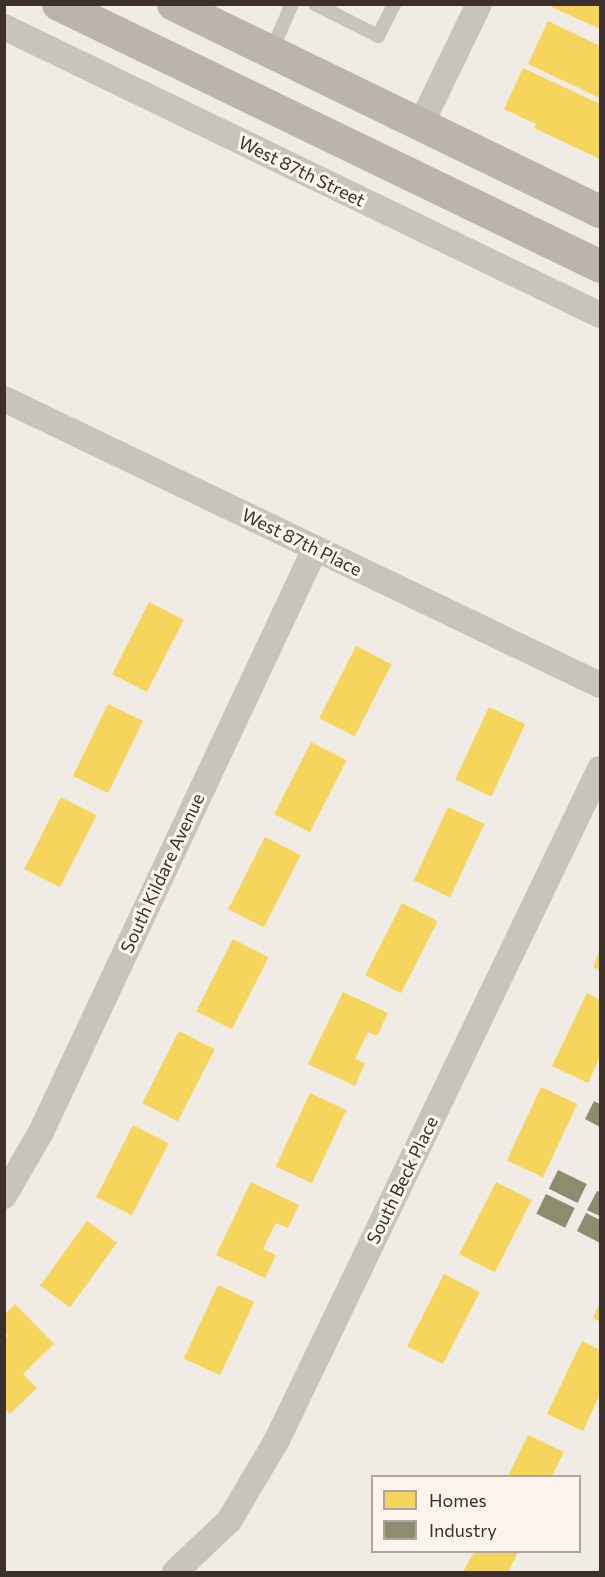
<!DOCTYPE html>
<html>
<head>
<meta charset="utf-8">
<style>
  body { margin:0 }
  #map { position:relative; width:605px; height:1577px; overflow:hidden; background:#f0ebe5; font-family:Commissioner,sans-serif }
  div>[style] { position:absolute }
  .homes>* { inset:0; background:#f6d55c; transform-origin:0 0 }
  .industry>* { inset:0; background:#8c8c6e; transform-origin:0 0 }
  .lane>* { height:14px; margin:-7px; padding:0 7px; transform-origin:7px; border-radius:7px; background:#c9c3be }
  .street>* { height:26px; margin:-13px; padding:0 13px; transform-origin:13px; border-radius:13px; background:#c9c3be }
  .secondary>* { height:33px; margin:-16.5px; padding:0 16.5px; transform-origin:16.5px; border-radius:16.5px; background:#bab3ae }
  span { translate:-50% -50%; white-space:nowrap; text-align:center; line-height:1.15; -webkit-text-stroke:6px #fbf5ee; paint-order:stroke }
  .street-label { font-size:18px; color:#3b302b }
  .frame { position:absolute; inset:0; border:6px solid #3b302b; pointer-events:none }
  .legend { position:absolute; left:371px; top:1475px; width:210px; height:78px; box-sizing:border-box; background:#fbf5ee; border:2px solid #aea6a0; margin:0; padding:8px 10px; list-style:none; font-size:18px; color:#3b302b }
  .legend li { display:flex; align-items:center; gap:12px; height:30px }
  .legend b { width:30px; border:2px solid #aea6a0 }
</style>
</head>
<body>
<div id="map">
  <div class="homes">
    <i style="clip-path:polygon(553px 4px,600px 4px,600px 29px,552px 7px)"></i>
    <i style="clip-path:polygon(548px 21px,600px 46px,600px 98px,528px 64px)"></i>
    <i style="clip-path:polygon(523px 68px,600px 104px,600px 159px,534px 128px,536px 124px,504px 109px)"></i>
    <i style="left:149px;top:602px;width:39px;height:81px;rotate:27deg"></i>
    <i style="left:356px;top:646px;width:40px;height:81px;rotate:27deg"></i>
    <i style="left:108px;top:704px;width:39px;height:80px;rotate:26deg"></i>
    <i style="left:489px;top:707px;width:40px;height:80px;rotate:25deg"></i>
    <i style="left:311px;top:742px;width:40px;height:81px;rotate:27deg"></i>
    <i style="left:61px;top:797px;width:40px;height:81px;rotate:27deg"></i>
    <i style="left:448px;top:807px;width:40px;height:81px;rotate:25deg"></i>
    <i style="left:265px;top:837px;width:40px;height:81px;rotate:27deg"></i>
    <i style="left:402px;top:903px;width:40px;height:81px;rotate:27deg"></i>
    <i style="left:233px;top:939px;width:40px;height:81px;rotate:27deg"></i>
    <i style="clip-path:polygon(600px 950px,600px 970px,593px 967px)"></i>
    <i style="clip-path:polygon(343px 992px,388px 1013px,377px 1036px,368px 1032px,355px 1059px,365px 1063px,355px 1086px,308px 1064px)"></i>
    <i style="clip-path:polygon(587px 993px,600px 1000px,600px 1057px,588px 1083px,552px 1066px)"></i>
    <i style="left:179px;top:1031px;width:40px;height:81px;rotate:27deg"></i>
    <i style="left:541px;top:1087px;width:40px;height:81px;rotate:25deg"></i>
    <i style="left:310px;top:1093px;width:40px;height:81px;rotate:25deg"></i>
    <i style="left:133px;top:1125px;width:40px;height:81px;rotate:27deg"></i>
    <i style="clip-path:polygon(251px 1182px,299px 1205px,288px 1228px,276px 1223px,263px 1249px,276px 1255px,265px 1278px,216px 1255px)"></i>
    <i style="left:496px;top:1182px;width:40px;height:81px;rotate:27deg"></i>
    <i style="left:87px;top:1221px;width:37px;height:80px;rotate:36deg"></i>
    <i style="left:444px;top:1274px;width:40px;height:81px;rotate:27deg"></i>
    <i style="left:218px;top:1285px;width:40px;height:81px;rotate:25deg"></i>
    <i style="clip-path:polygon(600px 1303px,600px 1322px,593px 1318px)"></i>
    <i style="clip-path:polygon(15px 1304px,54px 1344px,23px 1374px,37px 1388px,10px 1414px,4px 1408px,4px 1339px,8px 1336px,4px 1332px,4px 1315px)"></i>
    <i style="clip-path:polygon(582px 1341px,600px 1350px,600px 1394px,583px 1431px,547px 1414px)"></i>
    <i style="clip-path:polygon(528px 1435px,564px 1452px,552px 1476px,508px 1476px)"></i>
    <i style="clip-path:polygon(474px 1552px,518px 1552px,508px 1572px,463px 1572px)"></i>
  </div>
  <div class="industry">
    <i style="clip-path:polygon(594px 1101px,600px 1104px,600px 1127px,585px 1119px)"></i>
    <i style="left:558px;top:1170px;width:32px;height:21px;rotate:26deg"></i>
    <i style="clip-path:polygon(597px 1191px,600px 1192px,600px 1216px,587px 1210px)"></i>
    <i style="left:546px;top:1194px;width:32px;height:22px;rotate:26deg"></i>
    <i style="clip-path:polygon(586px 1213px,600px 1220px,600px 1243px,577px 1231px)"></i>
  </div>
  <div class="lane">
    <i style="left:315px;top:4px;width:71px;rotate:26.9deg"></i>
    <i style="left:378px;top:36px;width:36px;rotate:-63deg"></i>
    <i style="left:271px;top:52px;width:52px;rotate:-66.4deg"></i>
  </div>
  <div class="street">
    <i style="left:4px;top:27px;width:662px;rotate:25.79deg"></i>
    <i style="left:421px;top:124px;width:133px;rotate:-64.2deg"></i>
    <i style="left:4px;top:399px;width:661px;rotate:25.63deg"></i>
    <i style="left:4px;top:1196px;width:74px;rotate:-60deg"></i>
    <i style="left:41px;top:1132px;width:644px;rotate:-64.83deg"></i>
    <i style="left:175px;top:1572px;width:74px;rotate:-43.4deg"></i>
    <i style="left:229px;top:1521px;width:94px;rotate:-59.3deg"></i>
    <i style="left:277px;top:1440px;width:745px;rotate:-64.3deg"></i>
  </div>
  <div class="secondary">
    <i style="left:58px;top:4px;width:602px;rotate:25.8deg"></i>
    <i style="left:173px;top:4px;width:475px;rotate:25.9deg"></i>
  </div>
  <div class="street-label">
    <span style="left:302px;top:171px;rotate:26deg">West 87th Street</span>
    <span style="left:302px;top:542px;rotate:26deg">West 87th Place</span>
    <span style="left:162px;top:873px;rotate:-65deg">South Kildare Avenue</span>
    <span style="left:402px;top:1180px;rotate:-64deg">South Beck Place</span>
  </div>
  <div class="frame"></div>
  <ul class="legend">
  <li><b style="height:16px;background:#f6d55c"></b>Homes</li>
  <li><b style="height:16px;background:#8c8c6e"></b>Industry</li>
  </ul>
</div>
</body>
</html>
